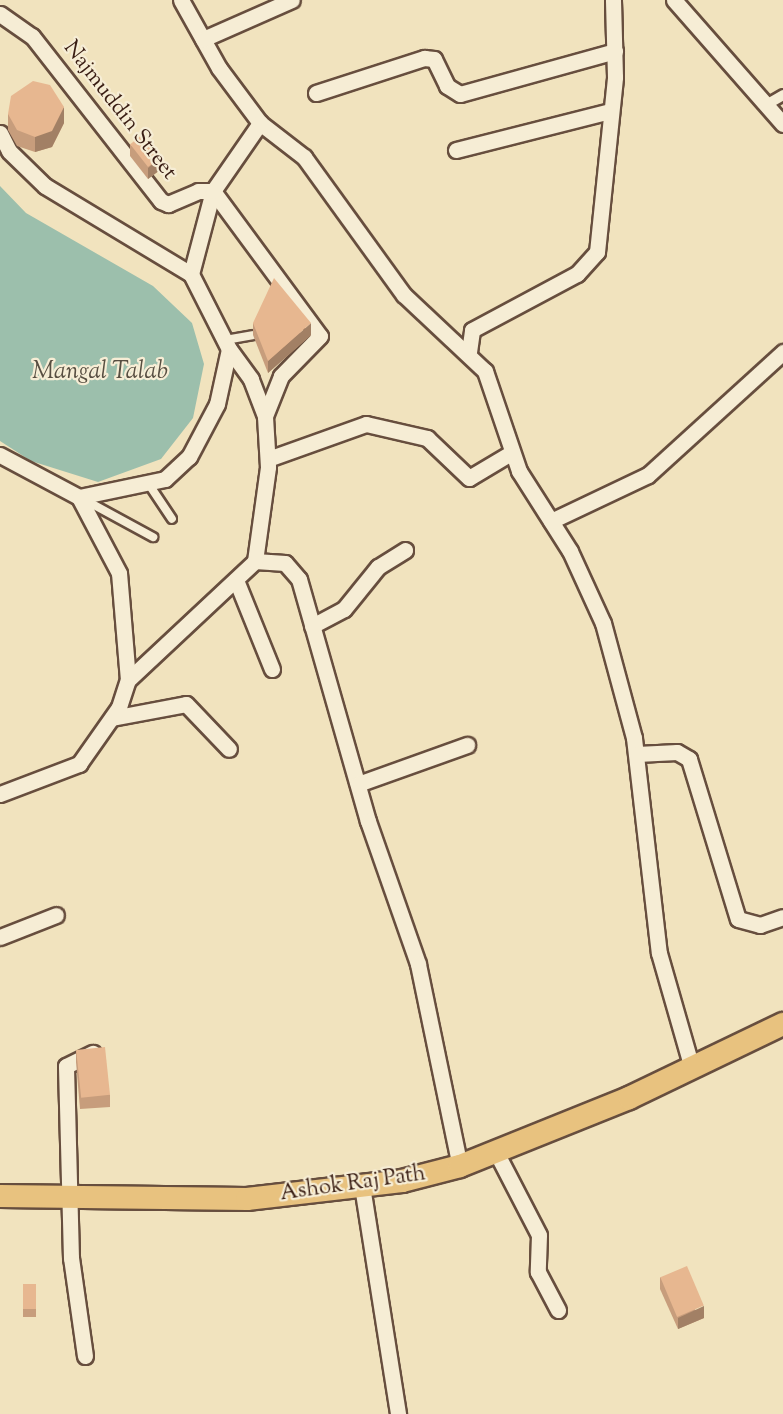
<!DOCTYPE html>
<html>
<head>
<meta charset="utf-8">
<style>
  body { margin:0 }
  #map { position:relative; width:783px; height:1414px; overflow:hidden; background:#f1e3be; font-family:"Sorts Mill Goudy",serif }
  div>[style] { position:absolute }
  .water>* { inset:0; background:#9cbfac }
  .roads { filter:drop-shadow(2px 0 #674e3e) drop-shadow(-2px 0 #674e3e) drop-shadow(0 2px #674e3e) drop-shadow(0 -2px #674e3e) }
  .service>* { height:8px; margin:-4px; padding:0 4px; transform-origin:4px; border-radius:4px; background:#f6edd5 }
  .pedestrian>* { height:10px; margin:-5px; padding:0 5px; transform-origin:5px; border-radius:5px; background:#f6edd5 }
  .minor>* { height:15px; margin:-7.5px; padding:0 7.5px; transform-origin:7.5px; border-radius:7.5px; background:#f6edd5 }
  .primary>* { height:22px; margin:-11px; padding:0 11px; transform-origin:11px; border-radius:11px; background:#e8c27f }
  .wall>* { inset:0; background:#c79d7c }
  .shaded-wall>* { inset:0; background:#a28065 }
  .building>* { inset:0; background:#e7b790; transform-origin:0 0 }
  span { translate:-50% -50%; white-space:nowrap; text-align:center; line-height:1.15; -webkit-text-stroke:4.5px #f6edd5; paint-order:stroke }
  .street-label { font-size:22px; color:#391d13 }
  .water-label { font-size:24px; color:#574e41; font-style:italic }
</style>
</head>
<body>
<div id="map">
  <div class="water">
    <i style="clip-path:polygon(0 186px,26px 213px,153px 286px,192px 323px,204px 364px,193px 418px,161px 459px,98px 482px,31px 461px,0 441px)"></i>
  </div>
  <div class="roads">
    <div class="service">
      <i style="left:225px;top:340px;width:28px;rotate:-10deg"></i>
      <i style="left:148px;top:483px;width:43px;rotate:56.3deg"></i>
      <i style="left:83px;top:499px;width:80px;rotate:28.5deg"></i>
    </div>
    <div class="pedestrian">
      <i style="left:766px;top:105px;width:20px;rotate:-30deg"></i>
    </div>
    <div class="minor">
      <i style="left:181px;top:0;width:78px;rotate:60.8deg"></i>
      <i style="left:219px;top:68px;width:69px;rotate:53.3deg"></i>
      <i style="left:260px;top:123px;width:56px;rotate:37.7deg"></i>
      <i style="left:304px;top:157px;width:170px;rotate:54.1deg"></i>
      <i style="left:404px;top:295px;width:111px;rotate:43.2deg"></i>
      <i style="left:485px;top:371px;width:106px;rotate:71.2deg"></i>
      <i style="left:519px;top:471px;width:95px;rotate:57.5deg"></i>
      <i style="left:570px;top:551px;width:79px;rotate:65.4deg"></i>
      <i style="left:603px;top:623px;width:119px;rotate:74.9deg"></i>
      <i style="left:634px;top:738px;width:216px;rotate:83.4deg"></i>
      <i style="left:659px;top:953px;width:120px;rotate:74deg"></i>
      <i style="left:674px;top:0;width:165px;rotate:48.7deg"></i>
      <i style="left:0;top:14px;width:39px;rotate:35deg"></i>
      <i style="left:32px;top:36px;width:209px;rotate:52deg"></i>
      <i style="left:161px;top:201px;width:8px;rotate:23deg"></i>
      <i style="left:168px;top:204px;width:33px;rotate:-23deg"></i>
      <i style="left:198px;top:191px;width:15px"></i>
      <i style="left:203px;top:39px;width:97px;rotate:-23.7deg"></i>
      <i style="left:316px;top:93px;width:114px;rotate:-18deg"></i>
      <i style="left:424px;top:58px;width:10px;rotate:6deg"></i>
      <i style="left:434px;top:59px;width:30px;rotate:64deg"></i>
      <i style="left:447px;top:86px;width:15px;rotate:32deg"></i>
      <i style="left:460px;top:94px;width:161px;rotate:-15.5deg"></i>
      <i style="left:0;top:133px;width:20px;rotate:63deg"></i>
      <i style="left:9px;top:151px;width:50px;rotate:44.2deg"></i>
      <i style="left:45px;top:186px;width:170px;rotate:31.1deg"></i>
      <i style="left:456px;top:150px;width:159px;rotate:-14.2deg"></i>
      <i style="left:213px;top:191px;width:180px;rotate:53.6deg"></i>
      <i style="left:320px;top:336px;width:56px;rotate:134.3deg"></i>
      <i style="left:281px;top:376px;width:43px;rotate:111.8deg"></i>
      <i style="left:469px;top:352px;width:22px;rotate:-82deg"></i>
      <i style="left:472px;top:330px;width:119px;rotate:-28.1deg"></i>
      <i style="left:577px;top:274px;width:30px;rotate:-48deg"></i>
      <i style="left:597px;top:252px;width:176px;rotate:-84.1deg"></i>
      <i style="left:615px;top:77px;width:77px;rotate:-91.5deg"></i>
      <i style="left:0;top:455px;width:89px;rotate:28deg"></i>
      <i style="left:79px;top:497px;width:88px;rotate:-11.8deg"></i>
      <i style="left:165px;top:479px;width:33px;rotate:-43deg"></i>
      <i style="left:189px;top:457px;width:60px;rotate:-62.2deg"></i>
      <i style="left:217px;top:404px;width:56px;rotate:-77.7deg"></i>
      <i style="left:229px;top:349px;width:84px;rotate:-116.9deg"></i>
      <i style="left:191px;top:274px;width:86px;rotate:-75.2deg"></i>
      <i style="left:213px;top:191px;width:83px;rotate:-55.3deg"></i>
      <i style="left:268px;top:459px;width:104px;rotate:-19.7deg"></i>
      <i style="left:366px;top:424px;width:63px;rotate:12.9deg"></i>
      <i style="left:427px;top:438px;width:58px;rotate:43.6deg"></i>
      <i style="left:469px;top:478px;width:49px;rotate:-30.8deg"></i>
      <i style="left:551px;top:521px;width:107px;rotate:-25.4deg"></i>
      <i style="left:648px;top:475px;width:183px;rotate:-42.3deg"></i>
      <i style="left:255px;top:561px;width:30px;rotate:4deg"></i>
      <i style="left:285px;top:563px;width:21px;rotate:49deg"></i>
      <i style="left:299px;top:579px;width:252px;rotate:74.1deg"></i>
      <i style="left:368px;top:821px;width:151px;rotate:70.7deg"></i>
      <i style="left:418px;top:964px;width:206px;rotate:78.3deg"></i>
      <i style="left:236px;top:580px;width:96px;rotate:68deg"></i>
      <i style="left:312px;top:626px;width:36px;rotate:-28deg"></i>
      <i style="left:344px;top:609px;width:54px;rotate:-51deg"></i>
      <i style="left:378px;top:567px;width:32px;rotate:-32deg"></i>
      <i style="left:128px;top:680px;width:174px;rotate:-43.1deg"></i>
      <i style="left:255px;top:561px;width:95px;rotate:-82.1deg"></i>
      <i style="left:268px;top:467px;width:51px;rotate:-93.4deg"></i>
      <i style="left:265px;top:416px;width:40px;rotate:-111deg"></i>
      <i style="left:251px;top:379px;width:37px;rotate:-126deg"></i>
      <i style="left:112px;top:718px;width:75px;rotate:-10.7deg"></i>
      <i style="left:186px;top:704px;width:62px;rotate:46.3deg"></i>
      <i style="left:637px;top:754px;width:40px;rotate:-2.9deg"></i>
      <i style="left:677px;top:752px;width:14px;rotate:30deg"></i>
      <i style="left:689px;top:759px;width:167px;rotate:73deg"></i>
      <i style="left:738px;top:919px;width:23px;rotate:15deg"></i>
      <i style="left:760px;top:925px;width:24px;rotate:-19deg"></i>
      <i style="left:358px;top:784px;width:116px;rotate:-19.7deg"></i>
      <i style="left:0;top:794px;width:85px;rotate:-20.8deg"></i>
      <i style="left:79px;top:764px;width:70px;rotate:-54.9deg"></i>
      <i style="left:119px;top:707px;width:28px;rotate:-72deg"></i>
      <i style="left:128px;top:680px;width:107px;rotate:-94.8deg"></i>
      <i style="left:119px;top:573px;width:86px;rotate:-117.8deg"></i>
      <i style="left:0;top:937px;width:60px;rotate:-21.4deg"></i>
      <i style="left:496px;top:1152px;width:93px;rotate:62.6deg"></i>
      <i style="left:539px;top:1235px;width:37px;rotate:92deg"></i>
      <i style="left:538px;top:1272px;width:43px;rotate:62.2deg"></i>
      <i style="left:362px;top:1186px;width:231px;rotate:81deg"></i>
      <i style="left:85px;top:1356px;width:99px;rotate:-98.1deg"></i>
      <i style="left:71px;top:1258px;width:192px;rotate:-91.5deg"></i>
      <i style="left:66px;top:1066px;width:30px;rotate:-26deg"></i>
    </div>
    <div class="primary">
      <i style="left:0;top:1196px;width:247px;rotate:0.7deg"></i>
      <i style="left:247px;top:1199px;width:156px;rotate:-6.6deg"></i>
      <i style="left:402px;top:1181px;width:60px;rotate:-14.5deg"></i>
      <i style="left:460px;top:1166px;width:182px;rotate:-21.9deg"></i>
      <i style="left:629px;top:1098px;width:171px;rotate:-25.7deg"></i>
    </div>
  </div>
  <div class="wall">
    <i style="clip-path:polygon(8px 114px,64px 123px,52px 147px,35px 152px,17px 146px,8px 130px)"></i>
    <i style="clip-path:polygon(130px 144px,160px 170px,148px 179px,130px 156px)"></i>
    <i style="clip-path:polygon(253px 323px,311px 335px,268px 373px,253px 335px)"></i>
    <i style="clip-path:polygon(76px 1050px,110px 1095px,110px 1107px,80px 1109px,76px 1062px)"></i>
    <i style="clip-path:polygon(660px 1277px,704px 1318px,678px 1329px,660px 1289px)"></i>
    <i style="clip-path:polygon(23px 1284px,36px 1309px,36px 1317px,23px 1317px)"></i>
  </div>
  <div class="shaded-wall">
    <i style="clip-path:polygon(64px 107px,64px 123px,52px 147px,35px 152px,35px 137px)"></i>
    <i style="clip-path:polygon(160px 158px,160px 170px,148px 179px,148px 168px)"></i>
    <i style="clip-path:polygon(311px 323px,311px 335px,268px 373px,268px 361px)"></i>
    <i style="clip-path:polygon(704px 1306px,704px 1318px,678px 1329px,678px 1318px)"></i>
  </div>
  <div class="building">
    <i style="clip-path:polygon(33px 81px,50px 85px,64px 107px,52px 131px,35px 137px,17px 130px,8px 114px,11px 96px)"></i>
    <i style="left:142px;top:135px;width:29px;height:15px;rotate:52deg"></i>
    <i style="clip-path:polygon(274px 278px,311px 323px,268px 361px,253px 323px)"></i>
    <i style="left:105px;top:1047px;width:48px;height:29px;rotate:84deg"></i>
    <i style="left:687px;top:1266px;width:43px;height:29px;rotate:67deg"></i>
    <i style="left:23px;top:1284px;width:13px;height:25px"></i>
  </div>
  <div class="street-label">
    <span style="left:119px;top:111px;rotate:52deg">Najmuddin Street</span>
    <span style="left:353px;top:1185px;rotate:-8deg">Ashok Raj Path</span>
  </div>
  <div class="water-label">
    <span style="left:100px;top:373px">Mangal Talab</span>
  </div>
</div>
</body>
</html>
